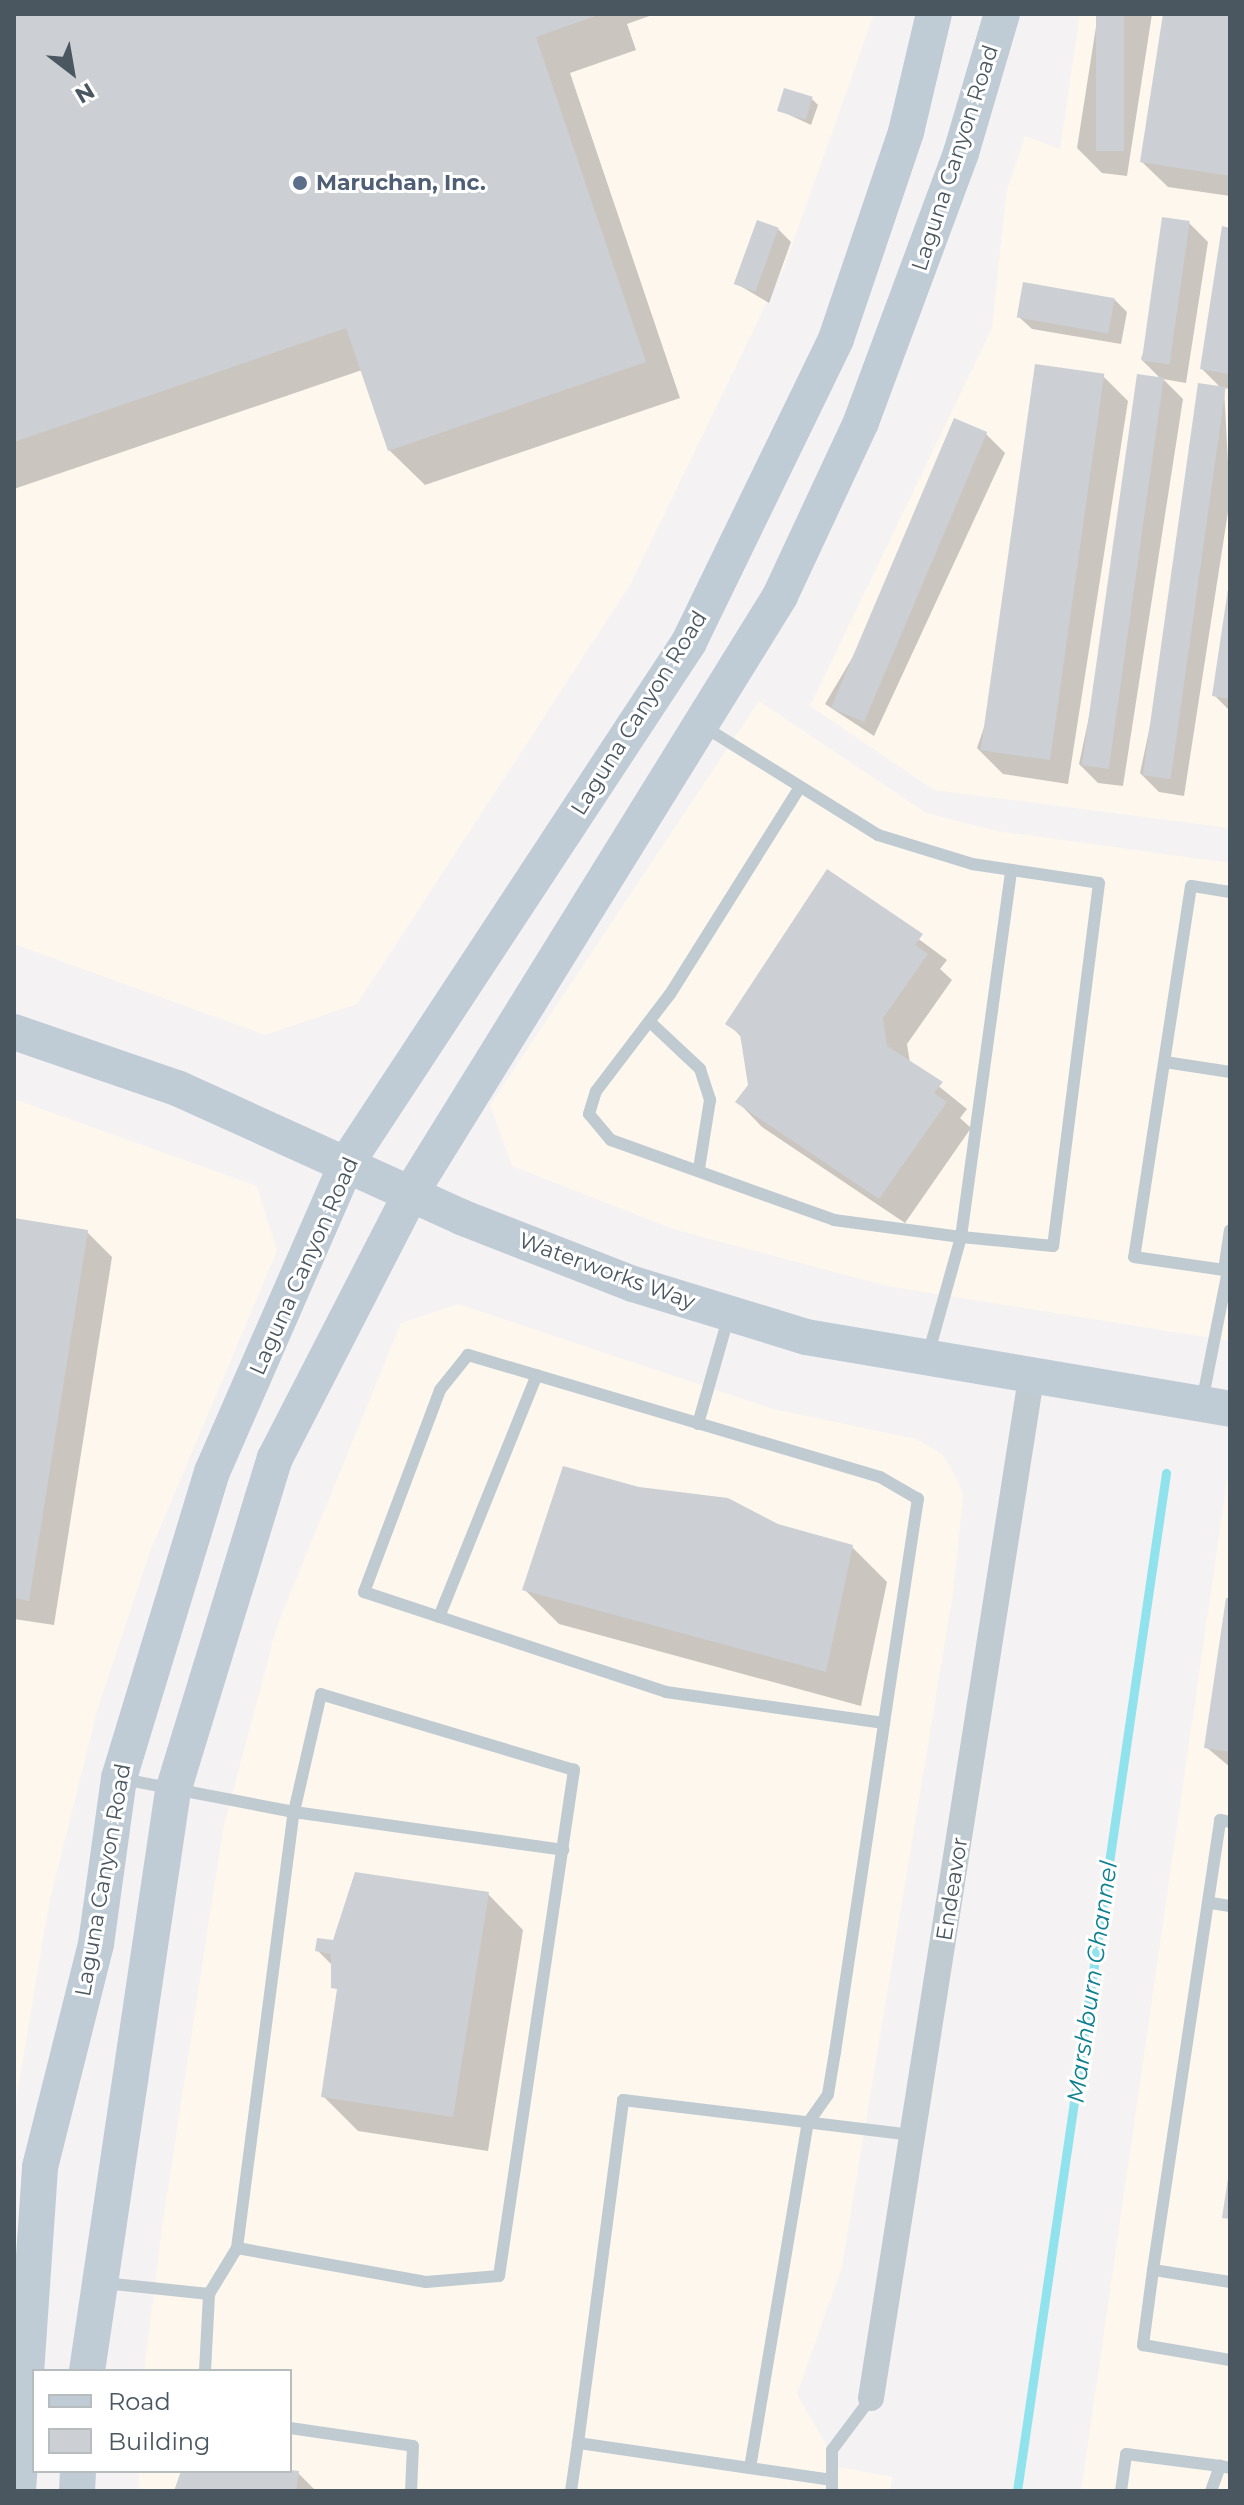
<!DOCTYPE html>
<html>
<head>
<meta charset="utf-8">
<style>
  body { margin:0 }
  #map { position:relative; width:1244px; height:2505px; overflow:hidden; background:#f4f2f2; font-family:Montserrat,sans-serif }
  div>[style] { position:absolute }
  .commercial>* { inset:0; background:#fdf7ee }
  .shadow>* { inset:0; background:#0003 }
  .stream>* { height:9px; margin:-4.5px; padding:0 4.5px; transform-origin:4.5px; border-radius:4.5px; background:#90e2ed }
  .building>* { inset:0; background:#ccd0d4; transform-origin:0 0 }
  .lane>* { height:12px; margin:-6px; padding:0 6px; transform-origin:6px; border-radius:6px; background:#c0cbd1 }
  .street>* { height:26px; margin:-13px; padding:0 13px; transform-origin:13px; border-radius:13px; background:#c0cbd1 }
  .secondary>* { height:36px; margin:-18px; padding:0 18px; transform-origin:18px; border-radius:18px; background:#c0ccd5 }
  .dots>* { width:22px; height:22px; translate:-50% -50%; box-sizing:border-box; border:4px solid #fff; border-radius:50% }
  span { translate:-50% -50%; white-space:nowrap; text-align:center; line-height:1.15; -webkit-text-stroke:6px #fff; paint-order:stroke }
  .street-label { font-size:22px; color:#4a5760 }
  .service-label { font-size:22px; color:#4e5e75; font-weight:700 }
  .left { translate:0 -50%; text-align:left }
  .water-label { font-size:24px; color:#0e8090; font-style:italic }
  .frame { position:absolute; inset:0; border:16px solid #4a5760; pointer-events:none }
  .legend { position:absolute; left:32px; top:2369px; width:260px; height:104px; box-sizing:border-box; background:#fff; border:2px solid #b7bcbf; margin:0; padding:10px 14px; list-style:none; font-size:24px; color:#4a5760 }
  .legend li { display:flex; align-items:center; gap:16px; height:40px }
  .legend b { width:40px; border:2px solid #b7bcbf }
  .north { position:absolute; left:32px; top:32px; width:80px; height:80px; -webkit-text-stroke:6px #fff; paint-order:stroke; rotate:149deg; font-size:22px; font-weight:700; line-height:32px; text-align:center; color:#4a5760 }
  .north::after { content:''; display:block; margin:auto; width:28px; height:36px; background:#4a5760; clip-path:polygon(50% 0,100% 100%,50% 72%,0 100%) }
</style>
</head>
<body>
<div id="map">
  <div class="commercial">
    <i style="clip-path:polygon(14px 14px,874px 14px,785px 265px,630px 585px,357px 1004px,265px 1035px,14px 944px)"></i>
    <i style="clip-path:polygon(1080px 14px,1230px 14px,1230px 828px,934px 790px,810px 706px,992px 328px,1006px 194px,1025px 136px,1060px 149px)"></i>
    <i style="clip-path:polygon(759px 701px,926px 813px,997px 831px,1230px 863px,1230px 1341px,887px 1286px,676px 1230px,512px 1166px,490px 1105px)"></i>
    <i style="clip-path:polygon(14px 1099px,257px 1186px,277px 1251px,151px 1549px,97px 1711px,50px 1899px,14px 2112px)"></i>
    <i style="clip-path:polygon(458px 1304px,773px 1409px,916px 1439px,942px 1454px,957px 1479px,963px 1496px,953px 1593px,842px 2267px,797px 2394px,839px 2467px,893px 2477px,890px 2491px,139px 2491px,139px 2471px,290px 2471px,290px 2371px,144px 2371px,162px 2227px,223px 1829px,277px 1626px,401px 1323px)"></i>
    <i style="clip-path:polygon(1230px 1478px,1230px 2491px,1081px 2491px,1227px 1480px)"></i>
  </div>
  <div class="shadow">
    <i style="clip-path:polygon(14px 14px,655px 14px,627px 24px,636px 50px,570px 73px,680px 398px,425px 485px,389px 450px,362px 370px,14px 489px)"></i>
    <i style="clip-path:polygon(1098px 14px,1152px 14px,1127px 176px,1102px 173px,1077px 148px)"></i>
    <i style="clip-path:polygon(1165px 14px,1230px 14px,1230px 196px,1168px 187px,1142px 162px)"></i>
    <i style="clip-path:polygon(812px 99px,818px 105px,811px 125px,779px 110px)"></i>
    <i style="clip-path:polygon(1189px 223px,1208px 242px,1186px 383px,1163px 379px,1183px 399px,1123px 786px,1098px 783px,1079px 764px,1161px 379px,1141px 359px)"></i>
    <i style="clip-path:polygon(778px 229px,791px 242px,769px 303px,737px 284px)"></i>
    <i style="clip-path:polygon(1224px 229px,1230px 230px,1230px 389px,1224px 388px,1230px 499px,1184px 796px,1159px 792px,1140px 773px,1222px 389px,1202px 369px)"></i>
    <i style="clip-path:polygon(1114px 299px,1127px 312px,1121px 344px,1032px 329px,1019px 317px)"></i>
    <i style="clip-path:polygon(1103px 376px,1128px 401px,1068px 784px,1003px 774px,977px 748px)"></i>
    <i style="clip-path:polygon(985px 433px,1005px 453px,874px 736px,825px 704px)"></i>
    <i style="clip-path:polygon(1230px 591px,1230px 711px,1214px 695px)"></i>
    <i style="clip-path:polygon(828px 872px,947px 960px,940px 969px,952px 980px,907px 1044px,910px 1063px,967px 1109px,960px 1118px,971px 1128px,905px 1223px,762px 1127px,738px 1102px,751px 1086px,742px 1038px,728px 1023px)"></i>
    <i style="clip-path:polygon(14px 1221px,87px 1232px,112px 1257px,54px 1625px,14px 1619px)"></i>
    <i style="clip-path:polygon(778px 1526px,852px 1547px,887px 1582px,861px 1706px,559px 1624px,524px 1589px)"></i>
    <i style="clip-path:polygon(1230px 1600px,1230px 1767px,1206px 1747px)"></i>
    <i style="clip-path:polygon(488px 1894px,523px 1930px,488px 2151px,358px 2131px,323px 2096px,339px 1989px,336px 1969px,317px 1950px)"></i>
    <i style="clip-path:polygon(298px 2473px,316px 2491px,177px 2491px)"></i>
  </div>
  <div class="stream">
    <i style="left:1017px;top:2491px;width:1029px;rotate:-81.67deg"></i>
  </div>
  <div class="building">
    <i style="clip-path:polygon(14px 14px,601px 14px,536px 37px,646px 362px,388px 451px,346px 328px,14px 442px)"></i>
    <i style="left:1096px;top:14px;width:28px;height:137px"></i>
    <i style="clip-path:polygon(1163px 14px,1230px 14px,1230px 176px,1140px 162px)"></i>
    <i style="left:784px;top:88px;width:30px;height:24px;rotate:17deg"></i>
    <i style="left:1162px;top:217px;width:28px;height:145px;rotate:8deg"></i>
    <i style="left:757px;top:220px;width:23px;height:68px;rotate:20deg"></i>
    <i style="clip-path:polygon(1222px 226px,1230px 228px,1228px 374px,1200px 369px)"></i>
    <i style="left:1023px;top:282px;width:93px;height:36px;rotate:10deg"></i>
    <i style="left:1035px;top:364px;width:70px;height:390px;rotate:8deg"></i>
    <i style="left:1137px;top:374px;width:27px;height:395px;rotate:8deg"></i>
    <i style="left:1198px;top:383px;width:28px;height:396px;rotate:8deg"></i>
    <i style="left:954px;top:418px;width:36px;height:315px;rotate:23deg"></i>
    <i style="clip-path:polygon(1228px 589px,1230px 589px,1230px 699px,1212px 696px)"></i>
    <i style="clip-path:polygon(827px 869px,923px 934px,915px 945px,928px 954px,883px 1018px,887px 1046px,943px 1082px,934px 1093px,947px 1102px,879px 1199px,735px 1102px,748px 1085px,740px 1034px,725px 1024px)"></i>
    <i style="clip-path:polygon(14px 1218px,88px 1230px,29px 1601px,14px 1598px)"></i>
    <i style="clip-path:polygon(563px 1466px,639px 1487px,728px 1498px,778px 1524px,853px 1545px,826px 1672px,522px 1590px)"></i>
    <i style="clip-path:polygon(1226px 1598px,1230px 1598px,1230px 1752px,1204px 1748px)"></i>
    <i style="clip-path:polygon(355px 1872px,489px 1892px,453px 2117px,321px 2097px,337px 1989px,331px 1988px,331px 1954px,315px 1951px,317px 1938px,333px 1940px)"></i>
    <i style="clip-path:polygon(1228px 2178px,1230px 2178px,1230px 2219px,1222px 2218px)"></i>
    <i style="clip-path:polygon(181px 2471px,290px 2470px,299px 2471px,296px 2491px,174px 2491px)"></i>
  </div>
  <div class="lane">
    <i style="left:703px;top:726px;width:206px;rotate:31.9deg"></i>
    <i style="left:878px;top:835px;width:98px;rotate:17.1deg"></i>
    <i style="left:972px;top:864px;width:128px;rotate:8.5deg"></i>
    <i style="left:1099px;top:883px;width:366px;rotate:97.2deg"></i>
    <i style="left:1053px;top:1246px;width:92px;rotate:-174.4deg"></i>
    <i style="left:961px;top:1237px;width:123px;rotate:105.6deg"></i>
    <i style="left:800px;top:787px;width:244px;rotate:122.1deg"></i>
    <i style="left:670px;top:994px;width:122px;rotate:127.3deg"></i>
    <i style="left:596px;top:1091px;width:24px;rotate:107deg"></i>
    <i style="left:589px;top:1114px;width:34px;rotate:50deg"></i>
    <i style="left:611px;top:1140px;width:237px;rotate:19.7deg"></i>
    <i style="left:834px;top:1220px;width:128px;rotate:7.6deg"></i>
    <i style="left:961px;top:1237px;width:369px;rotate:-82.2deg"></i>
    <i style="left:1230px;top:892px;width:39px;rotate:-171deg"></i>
    <i style="left:1191px;top:886px;width:375px;rotate:98.7deg"></i>
    <i style="left:1134px;top:1257px;width:91px;rotate:8.2deg"></i>
    <i style="left:1224px;top:1270px;width:40px;rotate:-81.5deg"></i>
    <i style="left:650px;top:1022px;width:69px;rotate:43.2deg"></i>
    <i style="left:700px;top:1069px;width:33px;rotate:72deg"></i>
    <i style="left:710px;top:1100px;width:70px;rotate:99.1deg"></i>
    <i style="left:1165px;top:1062px;width:66px;rotate:8.7deg"></i>
    <i style="left:1202px;top:1402px;width:134px;rotate:-78.8deg"></i>
    <i style="left:698px;top:1424px;width:113px;rotate:-74.1deg"></i>
    <i style="left:439px;top:1617px;width:261px;rotate:-68deg"></i>
    <i style="left:1211px;top:1903px;width:19px;rotate:9deg"></i>
    <i style="left:237px;top:2248px;width:440px;rotate:-82.6deg"></i>
    <i style="left:294px;top:1812px;width:272px;rotate:8deg"></i>
    <i style="left:1153px;top:2270px;width:455px;rotate:-81.5deg"></i>
    <i style="left:1220px;top:1820px;width:10px;rotate:11deg"></i>
    <i style="left:1230px;top:2282px;width:78px;rotate:-171.1deg"></i>
    <i style="left:1153px;top:2270px;width:76px;rotate:97.6deg"></i>
    <i style="left:1143px;top:2345px;width:88px;rotate:9.8deg"></i>
    <i style="left:104px;top:2283px;width:106px;rotate:6deg"></i>
    <i style="left:209px;top:2294px;width:54px;rotate:-58.7deg"></i>
    <i style="left:237px;top:2248px;width:192px;rotate:10.2deg"></i>
    <i style="left:426px;top:2282px;width:73px;rotate:-4.7deg"></i>
    <i style="left:499px;top:2276px;width:512px;rotate:-81.57deg"></i>
    <i style="left:574px;top:1770px;width:264px;rotate:-163.3deg"></i>
    <i style="left:321px;top:1694px;width:121px;rotate:102.9deg"></i>
    <i style="left:294px;top:1812px;width:174px;rotate:-169.1deg"></i>
    <i style="left:205px;top:2371px;width:77px;rotate:-87deg"></i>
    <i style="left:290px;top:2428px;width:124px;rotate:8.3deg"></i>
    <i style="left:413px;top:2446px;width:45px;rotate:92.5deg"></i>
    <i style="left:750px;top:2468px;width:350px;rotate:-80.5deg"></i>
    <i style="left:808px;top:2123px;width:35px;rotate:-55deg"></i>
    <i style="left:828px;top:2094px;width:43px;rotate:-80.5deg"></i>
    <i style="left:835px;top:2052px;width:333px;rotate:-81.5deg"></i>
    <i style="left:884px;top:1723px;width:227px;rotate:-81.4deg"></i>
    <i style="left:918px;top:1499px;width:44px;rotate:-149.9deg"></i>
    <i style="left:880px;top:1477px;width:430px;rotate:-163.5deg"></i>
    <i style="left:468px;top:1355px;width:45px;rotate:128.7deg"></i>
    <i style="left:440px;top:1390px;width:216px;rotate:110.6deg"></i>
    <i style="left:364px;top:1592px;width:318px;rotate:18.3deg"></i>
    <i style="left:666px;top:1692px;width:220px;rotate:8.1deg"></i>
    <i style="left:832px;top:2480px;width:257px;rotate:-171.7deg"></i>
    <i style="left:578px;top:2443px;width:346px;rotate:-82.5deg"></i>
    <i style="left:623px;top:2100px;width:293px;rotate:6.9deg"></i>
    <i style="left:571px;top:2491px;width:49px;rotate:-81.7deg"></i>
    <i style="left:832px;top:2491px;width:41px;rotate:-90deg"></i>
    <i style="left:832px;top:2450px;width:65px;rotate:-53.1deg"></i>
    <i style="left:1121px;top:2491px;width:37px;rotate:-82deg"></i>
    <i style="left:1126px;top:2454px;width:95px;rotate:7.3deg"></i>
    <i style="left:1211px;top:2491px;width:27px;rotate:-70deg"></i>
    <i style="left:1220px;top:2466px;width:10px;rotate:11deg"></i>
  </div>
  <div class="street">
    <i style="left:871px;top:2398px;width:1031px;rotate:-81.08deg"></i>
  </div>
  <div class="secondary">
    <i style="left:14px;top:1032px;width:172px;rotate:19deg"></i>
    <i style="left:177px;top:1088px;width:312px;rotate:24.4deg"></i>
    <i style="left:461px;top:1217px;width:185px;rotate:21.3deg"></i>
    <i style="left:633px;top:1284px;width:181px;rotate:17deg"></i>
    <i style="left:806px;top:1337px;width:430px;rotate:9.6deg"></i>
    <i style="left:87px;top:2371px;width:586px;rotate:-81.57deg"></i>
    <i style="left:173px;top:1791px;width:348px;rotate:-73deg"></i>
    <i style="left:275px;top:1458px;width:300px;rotate:-62.8deg"></i>
    <i style="left:412px;top:1191px;width:700px;rotate:-58.26deg"></i>
    <i style="left:780px;top:596px;width:192px;rotate:-65deg"></i>
    <i style="left:861px;top:422px;width:287px;rotate:-69.6deg"></i>
    <i style="left:961px;top:153px;width:145px;rotate:-73.6deg"></i>
    <i style="left:18px;top:2491px;width:325px;rotate:-86.1deg"></i>
    <i style="left:40px;top:2167px;width:230px;rotate:-75.9deg"></i>
    <i style="left:96px;top:1944px;width:168px;rotate:-82.1deg"></i>
    <i style="left:119px;top:1778px;width:320px;rotate:-73.1deg"></i>
    <i style="left:212px;top:1472px;width:339px;rotate:-66.4deg"></i>
    <i style="left:348px;top:1161px;width:621px;rotate:-56.69deg"></i>
    <i style="left:689px;top:642px;width:337px;rotate:-64.1deg"></i>
    <i style="left:836px;top:339px;width:219px;rotate:-71.3deg"></i>
    <i style="left:906px;top:132px;width:121px;rotate:-76.7deg"></i>
    <i style="left:77px;top:2491px;width:20px;rotate:-87deg"></i>
  </div>
  <div class="dots">
    <i style="left:300px;top:183px;background:#5c6f8a"></i>
  </div>
  <div class="street-label">
    <span style="left:955px;top:158px;rotate:-72deg">Laguna Canyon Road</span>
    <span style="left:639px;top:713px;rotate:-58deg">Laguna Canyon Road</span>
    <span style="left:304px;top:1266px;rotate:-66deg">Laguna Canyon Road</span>
    <span style="left:607px;top:1271px;rotate:20deg">Waterworks Way</span>
    <span style="left:103px;top:1880px;rotate:-80deg">Laguna Canyon Road</span>
    <span style="left:952px;top:1889px;rotate:-81deg">Endeavor</span>
  </div>
  <div class="service-label">
    <span class="left" style="left:316px;top:183px">Maruchan, Inc.</span>
  </div>
  <div class="water-label">
    <span style="left:1092px;top:1982px;rotate:-82deg">Marshburn Channel</span>
  </div>
  <div class="frame"></div>
  <ul class="legend">
  <li><b style="height:10px;background:#c0ccd5"></b>Road</li>
  <li><b style="height:22px;background:#ccd0d4"></b>Building</li>
  </ul>
  <div class="north">N</div>
</div>
</body>
</html>
